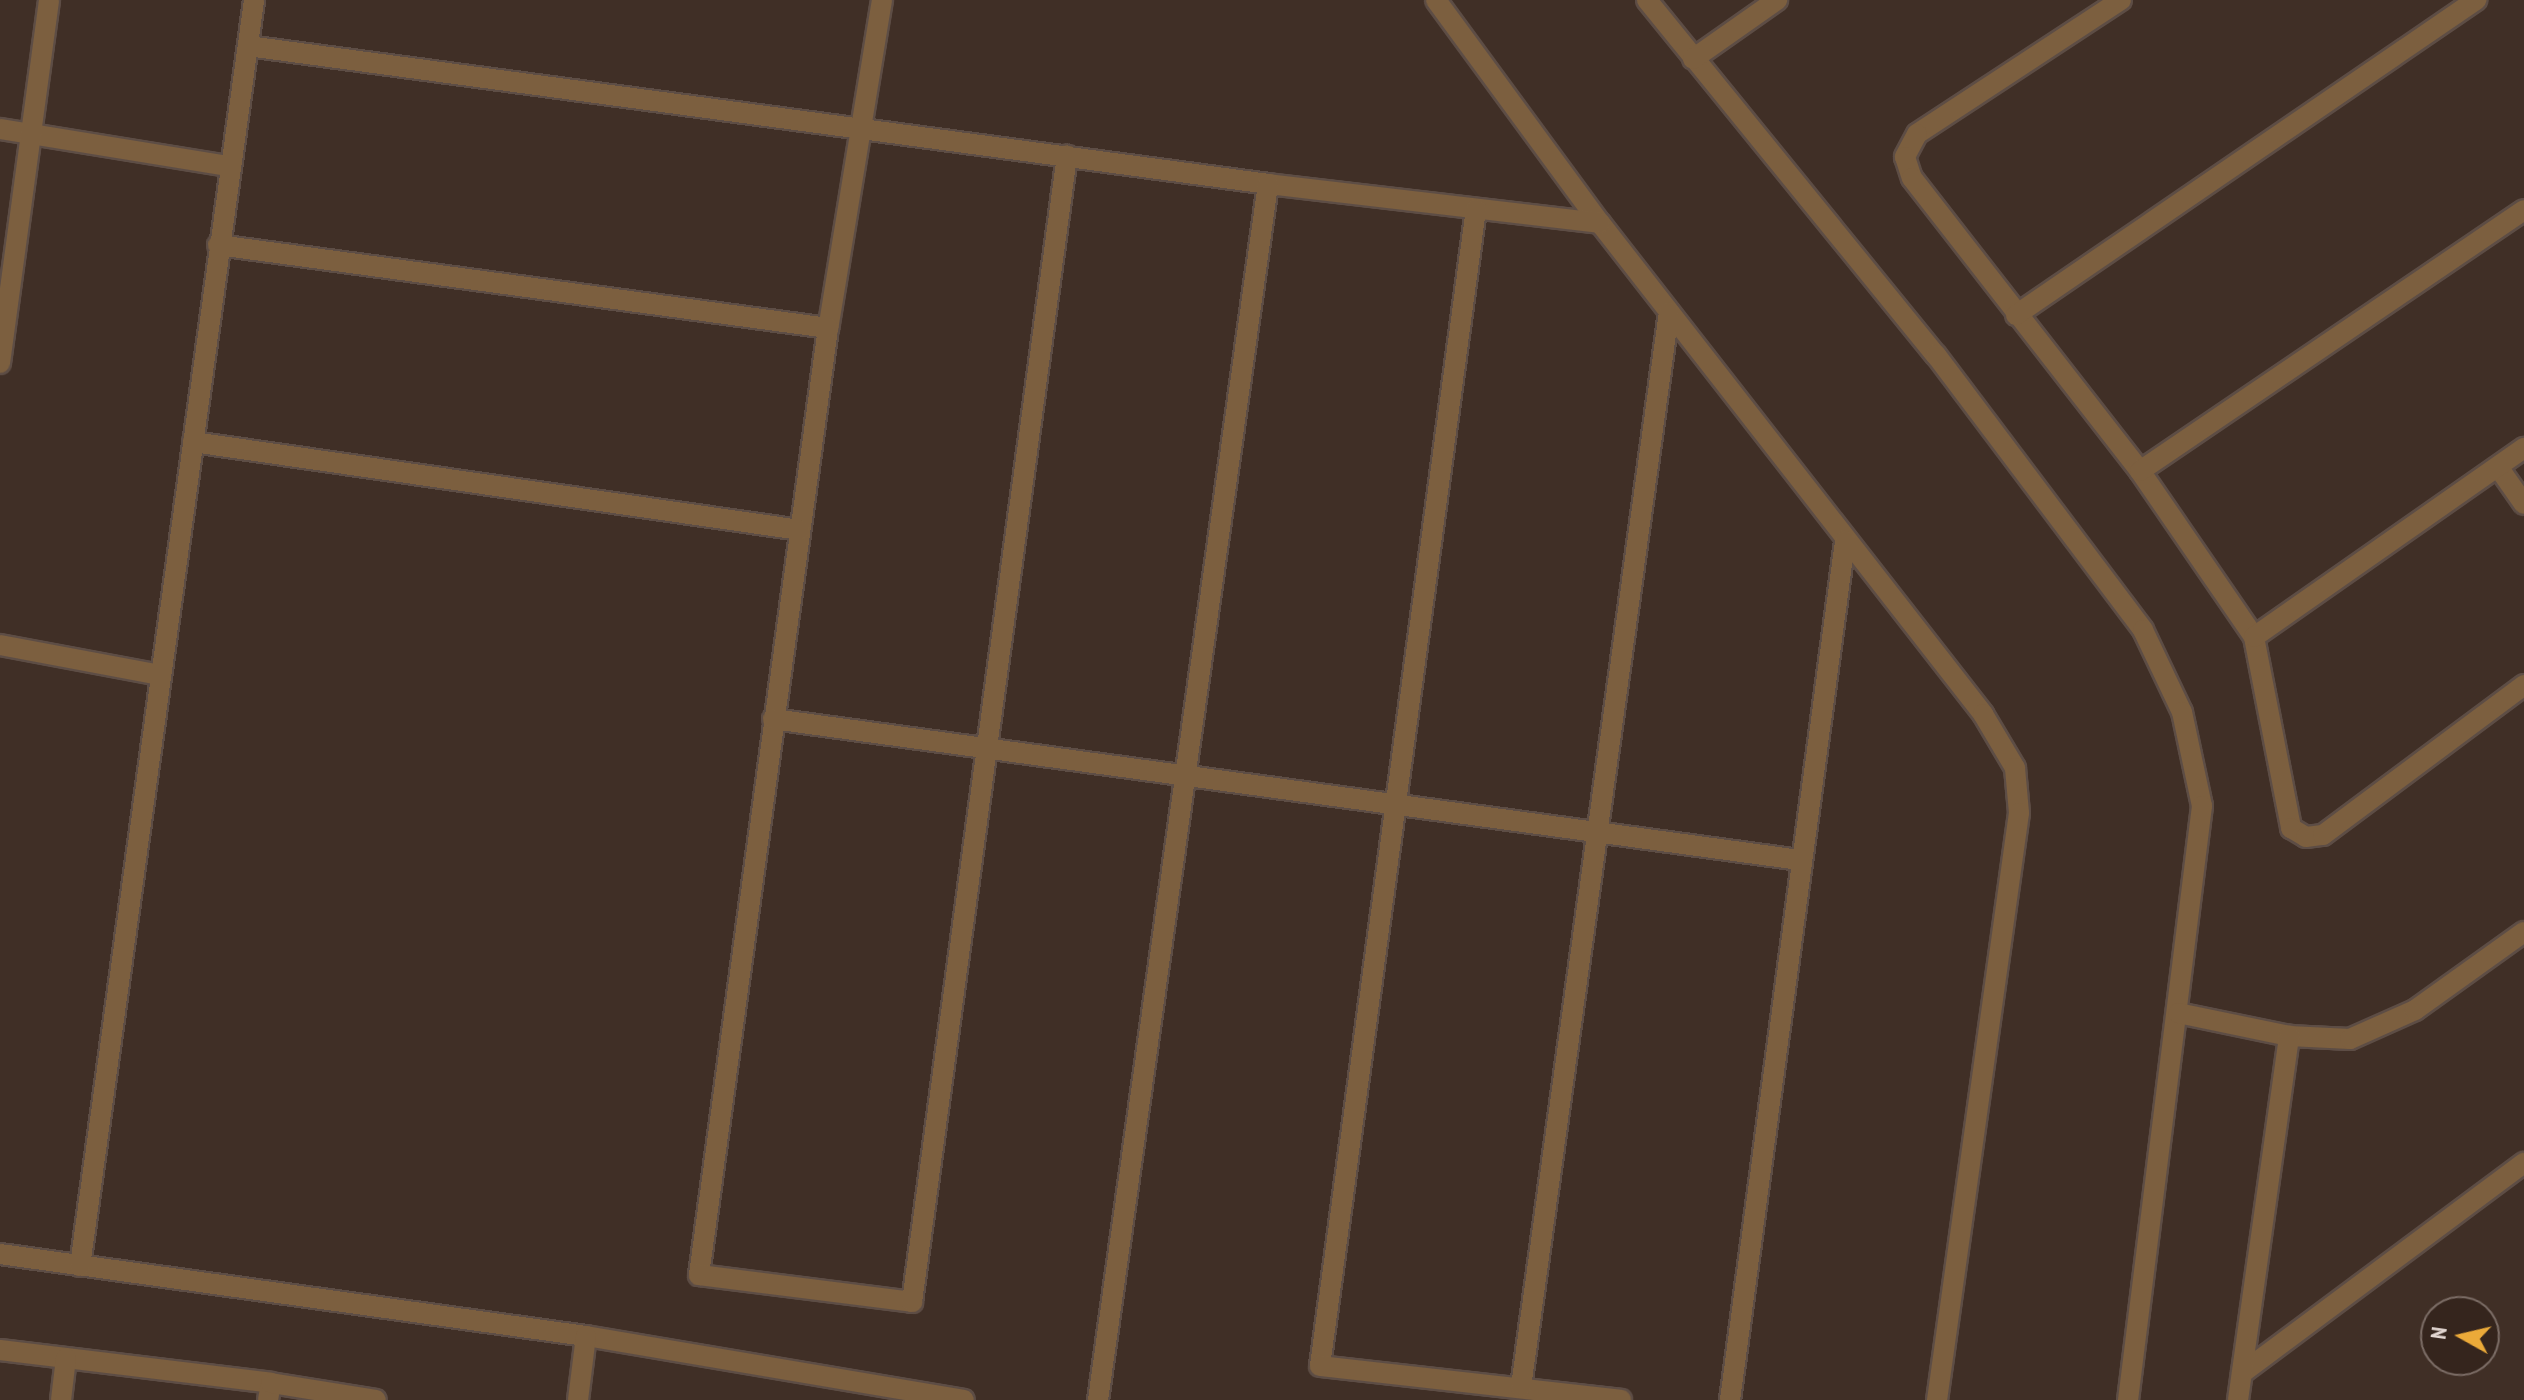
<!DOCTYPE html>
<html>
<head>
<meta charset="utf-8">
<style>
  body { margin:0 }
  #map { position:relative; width:2524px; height:1400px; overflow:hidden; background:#402f26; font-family:"PT Sans Narrow",sans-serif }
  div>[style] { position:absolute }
  .roads { filter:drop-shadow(2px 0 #5d4d45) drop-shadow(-2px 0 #5d4d45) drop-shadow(0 2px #5d4d45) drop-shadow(0 -2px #5d4d45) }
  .minor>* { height:20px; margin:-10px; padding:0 10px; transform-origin:10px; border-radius:10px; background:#7c5f3f }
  span { translate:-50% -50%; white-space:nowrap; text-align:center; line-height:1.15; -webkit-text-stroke:8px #35251d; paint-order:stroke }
  .north { position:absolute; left:2420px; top:1296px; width:80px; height:80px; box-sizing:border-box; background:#35251d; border:2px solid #7b6c65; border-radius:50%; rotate:278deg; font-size:22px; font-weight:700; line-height:32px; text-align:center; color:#e3d7d2 }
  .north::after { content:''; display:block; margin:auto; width:28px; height:36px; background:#ebaa39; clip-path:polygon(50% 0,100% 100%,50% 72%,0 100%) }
</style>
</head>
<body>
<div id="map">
  <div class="roads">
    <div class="minor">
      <i style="left:882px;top:0;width:332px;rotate:99.3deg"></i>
      <i style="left:828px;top:328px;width:956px;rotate:97.76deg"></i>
      <i style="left:699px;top:1275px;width:215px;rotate:7.2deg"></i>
      <i style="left:912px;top:1302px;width:1157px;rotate:-82.3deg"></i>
      <i style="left:1436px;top:0;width:277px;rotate:53.7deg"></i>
      <i style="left:1600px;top:223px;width:623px;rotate:52.04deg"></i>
      <i style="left:1983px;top:714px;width:63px;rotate:59.3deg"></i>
      <i style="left:2015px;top:768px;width:45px;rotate:84.9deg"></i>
      <i style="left:2019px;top:813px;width:593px;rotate:97.95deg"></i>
      <i style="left:1647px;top:0;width:458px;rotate:50.9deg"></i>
      <i style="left:1936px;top:355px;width:344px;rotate:53deg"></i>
      <i style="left:2143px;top:630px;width:91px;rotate:64.6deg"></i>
      <i style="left:2182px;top:712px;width:96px;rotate:78deg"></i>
      <i style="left:2202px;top:806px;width:599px;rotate:97.1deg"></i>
      <i style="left:2121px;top:0;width:244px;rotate:146.7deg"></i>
      <i style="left:1917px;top:134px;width:26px;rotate:118deg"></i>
      <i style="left:1905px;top:157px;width:22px;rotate:72deg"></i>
      <i style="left:1912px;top:178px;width:371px;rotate:52.1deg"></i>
      <i style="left:2140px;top:471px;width:201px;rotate:55.5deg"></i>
      <i style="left:2254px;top:637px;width:195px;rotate:79deg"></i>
      <i style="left:2291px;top:828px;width:17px;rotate:31deg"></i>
      <i style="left:2306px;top:837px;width:17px;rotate:-7deg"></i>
      <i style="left:2323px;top:835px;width:251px;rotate:-36.7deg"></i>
      <i style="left:248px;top:46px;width:1029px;rotate:7.7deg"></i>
      <i style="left:1268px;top:184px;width:334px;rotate:6.7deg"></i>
      <i style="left:1693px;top:59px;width:103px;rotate:-35.1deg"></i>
      <i style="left:0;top:129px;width:231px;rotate:9.2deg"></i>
      <i style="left:1476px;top:209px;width:1167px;rotate:97.68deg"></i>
      <i style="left:1320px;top:1366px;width:303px;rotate:6.4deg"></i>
      <i style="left:218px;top:245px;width:616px;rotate:7.75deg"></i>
      <i style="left:2016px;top:315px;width:558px;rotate:-34.4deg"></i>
      <i style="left:0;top:363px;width:366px;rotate:-82.3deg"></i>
      <i style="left:193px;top:442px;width:613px;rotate:8.25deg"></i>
      <i style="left:2498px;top:467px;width:45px;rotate:54.9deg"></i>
      <i style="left:2140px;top:471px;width:464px;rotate:-34.2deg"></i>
      <i style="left:2254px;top:637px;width:330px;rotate:-35deg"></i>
      <i style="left:0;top:645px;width:163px;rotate:10.6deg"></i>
      <i style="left:773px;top:719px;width:1037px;rotate:7.82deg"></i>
      <i style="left:2178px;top:1013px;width:113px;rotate:11.7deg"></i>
      <i style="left:2289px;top:1036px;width:61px;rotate:2.8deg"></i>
      <i style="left:2350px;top:1039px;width:71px;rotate:-24deg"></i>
      <i style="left:2415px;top:1010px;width:134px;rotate:-35.6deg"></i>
      <i style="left:0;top:1254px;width:592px;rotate:7.97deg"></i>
      <i style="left:586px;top:1336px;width:383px;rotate:9.6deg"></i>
      <i style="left:80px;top:1266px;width:1278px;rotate:-82.17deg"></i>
      <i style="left:0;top:1350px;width:273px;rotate:6.9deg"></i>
      <i style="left:271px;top:1383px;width:17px;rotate:100deg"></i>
      <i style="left:2242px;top:1373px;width:352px;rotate:-36.7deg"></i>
      <i style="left:271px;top:1383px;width:106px;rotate:9.2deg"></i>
      <i style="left:1521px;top:1387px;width:1085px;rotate:-82.16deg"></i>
      <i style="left:61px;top:1400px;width:42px;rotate:-83.2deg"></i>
      <i style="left:578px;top:1400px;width:64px;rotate:-82.9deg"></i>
      <i style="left:1098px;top:1400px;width:1228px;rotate:-82.04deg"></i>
      <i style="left:1730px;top:1400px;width:867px;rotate:-82.37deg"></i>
      <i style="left:2238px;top:1400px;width:368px;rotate:-82deg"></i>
    </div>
  </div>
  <div class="north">N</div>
</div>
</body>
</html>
